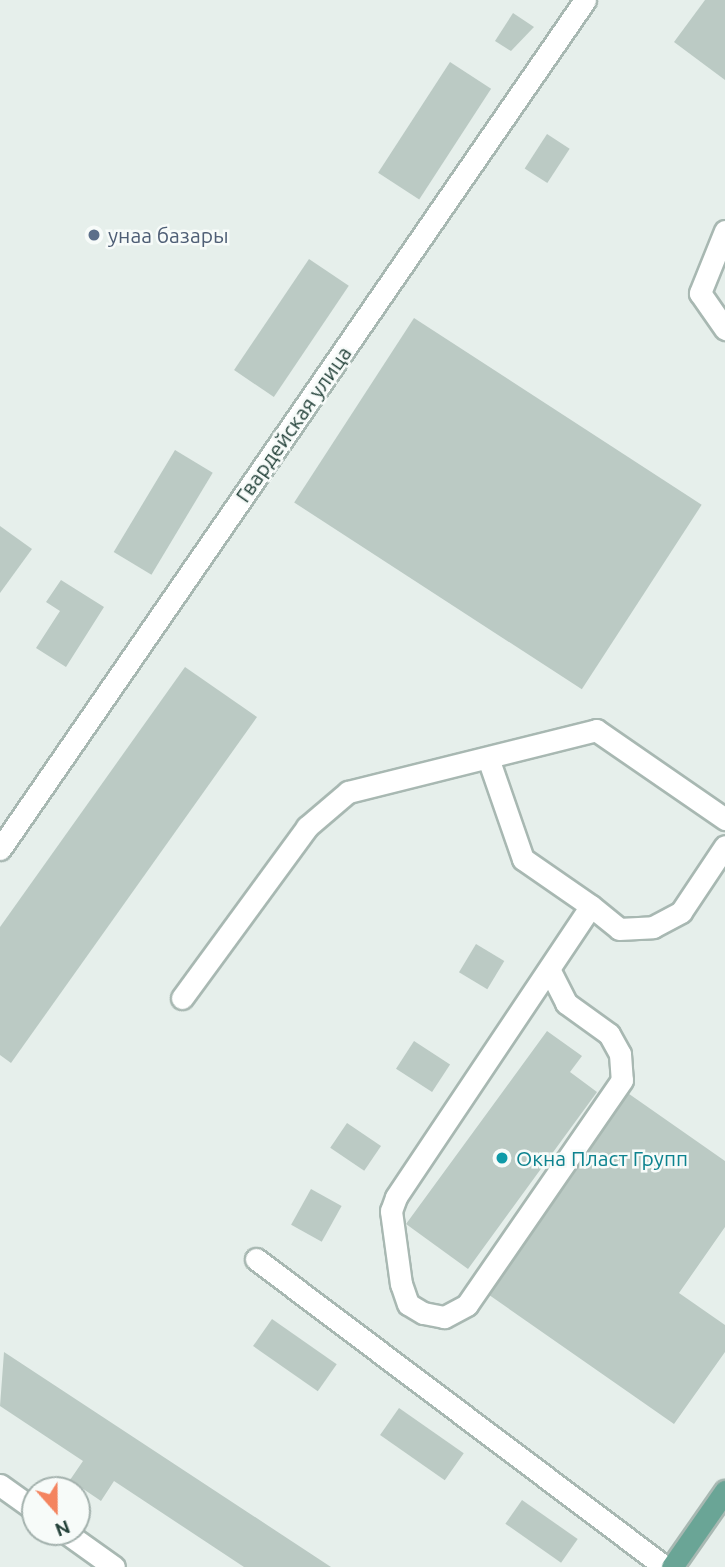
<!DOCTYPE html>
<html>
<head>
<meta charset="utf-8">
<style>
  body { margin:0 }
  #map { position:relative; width:725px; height:1567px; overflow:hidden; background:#e6efeb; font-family:Ubuntu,sans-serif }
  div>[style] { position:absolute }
  .building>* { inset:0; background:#bbcac4; transform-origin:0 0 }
  .roads { filter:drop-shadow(2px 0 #a8b8b2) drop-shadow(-2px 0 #a8b8b2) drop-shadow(0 2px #a8b8b2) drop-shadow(0 -2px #a8b8b2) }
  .minor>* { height:21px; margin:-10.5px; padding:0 10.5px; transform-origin:10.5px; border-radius:10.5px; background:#fff }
  .major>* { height:21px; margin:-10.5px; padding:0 10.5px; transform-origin:10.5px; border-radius:10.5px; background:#6aa596 }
  .dots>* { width:19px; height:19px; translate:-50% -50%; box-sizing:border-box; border:4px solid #f7fbf9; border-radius:50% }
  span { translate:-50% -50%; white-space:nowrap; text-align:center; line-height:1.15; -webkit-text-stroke:5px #f7fbf9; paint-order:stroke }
  .service-label { font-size:21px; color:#4e5e75 }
  .left { translate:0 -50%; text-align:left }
  .street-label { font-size:21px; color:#24423a }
  .culture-label { font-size:21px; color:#0d838f }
  .north { position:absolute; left:21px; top:1476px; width:70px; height:70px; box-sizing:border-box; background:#f7fbf9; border:2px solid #a3b1ad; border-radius:50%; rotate:159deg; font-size:19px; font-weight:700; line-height:28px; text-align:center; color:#24423a }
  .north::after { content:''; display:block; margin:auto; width:24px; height:32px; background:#f4845f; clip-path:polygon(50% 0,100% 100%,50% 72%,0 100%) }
</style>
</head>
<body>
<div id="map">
  <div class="building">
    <i style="clip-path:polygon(705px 0,725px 0,725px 80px,674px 42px)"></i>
    <i style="clip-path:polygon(513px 13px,534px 27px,511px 51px,495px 41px)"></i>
    <i style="left:450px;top:62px;width:49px;height:132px;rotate:33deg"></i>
    <i style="left:547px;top:134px;width:27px;height:41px;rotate:33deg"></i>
    <i style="left:309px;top:259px;width:48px;height:134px;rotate:34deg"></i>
    <i style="left:414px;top:318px;width:343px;height:220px;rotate:33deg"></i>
    <i style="left:175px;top:450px;width:44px;height:119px;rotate:31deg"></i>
    <i style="clip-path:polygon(0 526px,32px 549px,0 593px)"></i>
    <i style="clip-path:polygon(61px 580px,104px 607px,66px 667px,36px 648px,60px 611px,46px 602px)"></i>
    <i style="clip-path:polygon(185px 667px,257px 717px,11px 1063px,0 1055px,0 927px)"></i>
    <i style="left:476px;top:944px;width:33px;height:33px;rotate:31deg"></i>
    <i style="clip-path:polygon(547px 1031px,582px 1056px,570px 1072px,597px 1092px,468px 1269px,406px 1224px)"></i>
    <i style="left:414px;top:1041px;width:43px;height:33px;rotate:33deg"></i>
    <i style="clip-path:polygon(622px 1089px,725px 1161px,725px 1227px,679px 1293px,725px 1325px,725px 1352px,674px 1424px,482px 1290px)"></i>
    <i style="left:347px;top:1123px;width:41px;height:30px;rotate:34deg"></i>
    <i style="left:311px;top:1189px;width:35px;height:41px;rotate:29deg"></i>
    <i style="left:272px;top:1319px;width:79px;height:33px;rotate:35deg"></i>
    <i style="clip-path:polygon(4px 1352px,331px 1567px,244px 1567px,114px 1481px,101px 1501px,70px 1480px,83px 1461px,0 1406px)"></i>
    <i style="left:399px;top:1408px;width:79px;height:33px;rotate:35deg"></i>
    <i style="left:522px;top:1500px;width:68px;height:29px;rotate:35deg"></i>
  </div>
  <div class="roads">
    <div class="minor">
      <i style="left:725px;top:231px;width:67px;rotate:112deg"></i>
      <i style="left:700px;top:293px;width:44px;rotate:55.2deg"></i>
      <i style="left:488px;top:758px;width:107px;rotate:70.9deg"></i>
      <i style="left:523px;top:859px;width:83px;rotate:34.7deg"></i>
      <i style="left:0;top:849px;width:1031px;rotate:-55.43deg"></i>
      <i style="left:551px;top:973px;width:34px;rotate:63deg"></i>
      <i style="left:566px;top:1003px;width:53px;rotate:35.8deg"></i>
      <i style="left:609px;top:1034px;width:23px;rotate:61deg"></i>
      <i style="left:620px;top:1054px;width:26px;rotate:86deg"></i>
      <i style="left:622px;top:1080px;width:273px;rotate:124.6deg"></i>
      <i style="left:467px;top:1305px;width:26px;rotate:152deg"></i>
      <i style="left:444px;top:1317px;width:21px;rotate:-169deg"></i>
      <i style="left:423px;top:1313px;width:17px;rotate:-149deg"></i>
      <i style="left:408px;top:1304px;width:21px;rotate:-109deg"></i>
      <i style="left:401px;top:1284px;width:74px;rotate:-97.8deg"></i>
      <i style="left:391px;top:1211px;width:15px;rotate:-70deg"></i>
      <i style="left:396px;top:1197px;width:350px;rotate:-56.2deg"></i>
      <i style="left:591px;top:906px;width:36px;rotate:39deg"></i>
      <i style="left:619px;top:929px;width:34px;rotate:-3deg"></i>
      <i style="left:653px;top:927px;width:32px;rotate:-28deg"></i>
      <i style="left:681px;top:912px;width:79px;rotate:-56.3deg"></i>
      <i style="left:182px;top:998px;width:212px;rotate:-53.8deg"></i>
      <i style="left:307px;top:827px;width:54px;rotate:-40.5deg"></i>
      <i style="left:348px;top:792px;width:256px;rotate:-14deg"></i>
      <i style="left:596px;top:730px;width:157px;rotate:34.6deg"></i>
      <i style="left:256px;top:1259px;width:512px;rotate:36.98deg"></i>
      <i style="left:0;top:1485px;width:43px;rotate:35.5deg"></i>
      <i style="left:65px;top:1532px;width:60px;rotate:35.5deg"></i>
    </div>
    <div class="major">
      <i style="left:672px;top:1567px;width:93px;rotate:-55.1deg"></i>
    </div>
  </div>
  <div class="dots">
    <i style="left:94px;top:235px;background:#5c6f8a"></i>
    <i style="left:502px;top:1158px;background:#0f9aa8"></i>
  </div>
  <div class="service-label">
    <span class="left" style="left:108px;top:235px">унаа базары</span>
  </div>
  <div class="street-label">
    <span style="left:293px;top:424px;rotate:-55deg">Гвардейская улица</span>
  </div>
  <div class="culture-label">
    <span class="left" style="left:516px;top:1158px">Окна Пласт Групп</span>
  </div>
  <div class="north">N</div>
</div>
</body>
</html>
